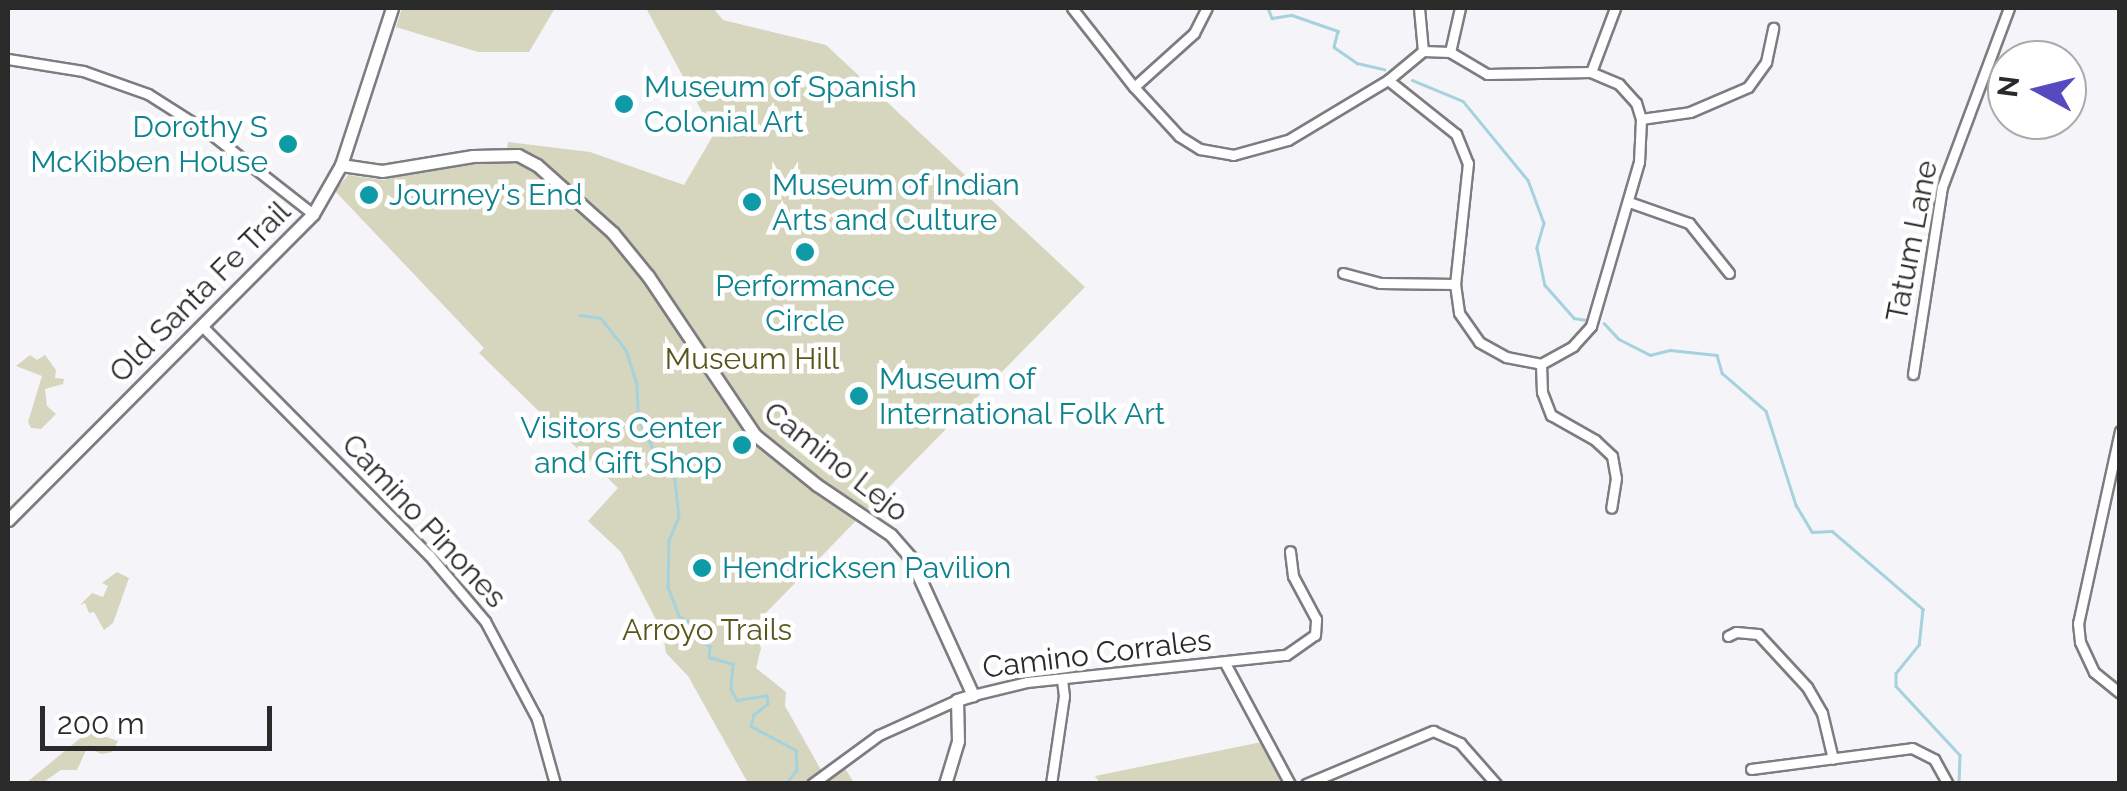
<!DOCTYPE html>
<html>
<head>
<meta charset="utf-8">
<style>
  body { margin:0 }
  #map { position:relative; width:2127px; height:791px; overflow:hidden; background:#f4f4f9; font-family:Raleway,sans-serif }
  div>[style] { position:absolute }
  .green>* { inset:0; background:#d5d6bd }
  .stream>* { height:2.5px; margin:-1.25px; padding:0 1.25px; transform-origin:1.25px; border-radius:1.25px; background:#a5d2dc }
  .roads { filter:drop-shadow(2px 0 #7d7d81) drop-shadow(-2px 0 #7d7d81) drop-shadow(0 2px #7d7d81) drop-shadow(0 -2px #7d7d81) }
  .street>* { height:9px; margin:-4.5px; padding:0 4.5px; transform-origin:4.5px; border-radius:4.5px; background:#fff }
  .secondary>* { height:11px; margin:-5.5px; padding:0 5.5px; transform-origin:5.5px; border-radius:5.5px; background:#fff }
  .dots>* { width:28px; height:28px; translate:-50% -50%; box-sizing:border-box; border:5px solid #fff; border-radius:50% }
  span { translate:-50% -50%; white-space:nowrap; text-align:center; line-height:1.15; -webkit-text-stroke:9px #fff; paint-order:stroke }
  .culture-label { font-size:30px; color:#0d838f }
  .left { translate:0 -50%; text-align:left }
  .right { translate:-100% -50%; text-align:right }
  .street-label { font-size:30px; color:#2a2a2b }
  .park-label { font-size:30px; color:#57581e }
  .frame { position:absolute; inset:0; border:10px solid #2a2a2b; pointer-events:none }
  .north { position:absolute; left:1987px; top:40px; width:100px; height:100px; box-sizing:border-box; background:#fff; border:2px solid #aaa; border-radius:50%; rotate:277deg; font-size:28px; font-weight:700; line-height:40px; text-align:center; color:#2a2a2b }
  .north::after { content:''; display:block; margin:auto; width:35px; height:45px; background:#564ac1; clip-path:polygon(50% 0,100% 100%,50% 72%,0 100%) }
  .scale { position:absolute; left:40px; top:706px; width:232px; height:45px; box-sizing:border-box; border:5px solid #2a2a2b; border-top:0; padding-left:12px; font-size:30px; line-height:35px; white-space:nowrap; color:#2a2a2b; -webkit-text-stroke:8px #fff; paint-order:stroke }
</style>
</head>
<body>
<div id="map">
  <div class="green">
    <i style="clip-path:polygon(402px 8px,555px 8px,529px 52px,478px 52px,396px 27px)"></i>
    <i style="clip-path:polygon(646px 8px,713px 8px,723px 20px,826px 45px,1085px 287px,753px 626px,761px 648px,756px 668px,786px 692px,785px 706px,825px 777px,843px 765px,854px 783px,748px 783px,688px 676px,666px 653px,663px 633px,621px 552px,588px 521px,618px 488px,479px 353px,484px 348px,335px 191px,348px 175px,384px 180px,434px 166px,506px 158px,508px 142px,590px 152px,684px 185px,714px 134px)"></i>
    <i style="clip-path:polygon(30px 355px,37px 360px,45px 355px,56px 370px,55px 378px,64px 379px,63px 384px,45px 389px,47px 406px,56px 414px,41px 429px,31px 428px,28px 422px,42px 376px,16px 366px)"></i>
    <i style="clip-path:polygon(117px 572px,129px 578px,113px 623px,104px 630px,94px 612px,89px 613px,85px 603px,80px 605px,92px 593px,103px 597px,108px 586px,102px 583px)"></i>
    <i style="clip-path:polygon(89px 731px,118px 741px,112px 752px,102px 754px,87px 748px,77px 770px,61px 770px,42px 783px,26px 783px)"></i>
    <i style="clip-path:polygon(1262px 742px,1283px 783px,1101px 784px,1095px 776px)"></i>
  </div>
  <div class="stream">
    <i style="left:1268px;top:8px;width:11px;rotate:68deg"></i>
    <i style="left:1272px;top:18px;width:20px;rotate:-9deg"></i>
    <i style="left:1292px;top:15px;width:49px;rotate:19.2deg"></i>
    <i style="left:1338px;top:31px;width:16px;rotate:104deg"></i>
    <i style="left:1334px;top:47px;width:28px;rotate:35deg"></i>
    <i style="left:1357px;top:63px;width:28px;rotate:13deg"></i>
    <i style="left:1412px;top:80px;width:55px;rotate:22.4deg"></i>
    <i style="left:1463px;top:101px;width:102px;rotate:50.6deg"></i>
    <i style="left:1528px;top:180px;width:46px;rotate:69.6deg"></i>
    <i style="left:1544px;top:223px;width:26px;rotate:106deg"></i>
    <i style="left:1537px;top:248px;width:38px;rotate:78deg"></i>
    <i style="left:1545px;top:285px;width:44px;rotate:48.7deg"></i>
    <i style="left:1574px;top:318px;width:12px;rotate:9deg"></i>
    <i style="left:580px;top:315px;width:21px;rotate:8deg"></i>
    <i style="left:601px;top:318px;width:41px;rotate:52deg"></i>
    <i style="left:626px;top:350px;width:35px;rotate:72deg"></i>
    <i style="left:637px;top:383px;width:35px;rotate:88deg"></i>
    <i style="left:638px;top:418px;width:39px;rotate:64deg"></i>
    <i style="left:655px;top:453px;width:27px;rotate:45deg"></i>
    <i style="left:674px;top:472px;width:45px;rotate:83.7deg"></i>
    <i style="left:679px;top:517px;width:26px;rotate:113deg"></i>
    <i style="left:669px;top:541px;width:46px;rotate:91.2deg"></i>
    <i style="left:668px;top:587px;width:31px;rotate:69deg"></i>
    <i style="left:679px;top:616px;width:9px;rotate:32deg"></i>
    <i style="left:687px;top:621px;width:20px;rotate:63deg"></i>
    <i style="left:696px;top:639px;width:16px;rotate:27deg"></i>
    <i style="left:710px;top:646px;width:11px;rotate:95deg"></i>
    <i style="left:709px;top:657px;width:25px;rotate:16deg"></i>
    <i style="left:733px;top:664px;width:25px;rotate:95deg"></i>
    <i style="left:731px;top:689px;width:13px;rotate:61deg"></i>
    <i style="left:737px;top:700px;width:30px;rotate:-9deg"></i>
    <i style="left:767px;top:695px;width:9px;rotate:84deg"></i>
    <i style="left:768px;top:704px;width:18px;rotate:142deg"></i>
    <i style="left:754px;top:715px;width:11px;rotate:105deg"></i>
    <i style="left:751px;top:726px;width:51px;rotate:28.1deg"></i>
    <i style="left:796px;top:750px;width:20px;rotate:87deg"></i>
    <i style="left:797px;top:770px;width:18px;rotate:128deg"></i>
    <i style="left:1604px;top:323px;width:22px;rotate:47deg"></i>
    <i style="left:1619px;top:339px;width:35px;rotate:27deg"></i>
    <i style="left:1650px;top:355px;width:21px;rotate:-14deg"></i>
    <i style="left:1670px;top:350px;width:47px;rotate:6.1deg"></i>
    <i style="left:1717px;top:355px;width:19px;rotate:74deg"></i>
    <i style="left:1722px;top:373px;width:58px;rotate:40.8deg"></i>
    <i style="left:1766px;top:411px;width:99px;rotate:72.3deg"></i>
    <i style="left:1796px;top:505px;width:31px;rotate:59deg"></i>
    <i style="left:1812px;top:532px;width:20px;rotate:-3deg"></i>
    <i style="left:1832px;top:531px;width:120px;rotate:40.6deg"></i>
    <i style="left:1923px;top:609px;width:36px;rotate:96deg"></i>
    <i style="left:1919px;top:645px;width:36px;rotate:129deg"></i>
    <i style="left:1896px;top:673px;width:13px;rotate:90deg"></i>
    <i style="left:1896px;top:686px;width:94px;rotate:47.2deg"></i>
    <i style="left:1960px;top:755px;width:29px;rotate:92deg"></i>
  </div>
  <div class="roads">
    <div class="street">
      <i style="left:1072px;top:8px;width:100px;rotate:51.9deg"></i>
      <i style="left:1134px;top:87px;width:67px;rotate:47.4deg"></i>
      <i style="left:1179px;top:136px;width:25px;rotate:32deg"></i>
      <i style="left:1200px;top:149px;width:34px;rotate:10deg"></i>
      <i style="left:1233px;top:155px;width:57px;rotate:-15.3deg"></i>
      <i style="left:1288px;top:140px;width:117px;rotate:-31deg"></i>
      <i style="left:1388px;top:80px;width:45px;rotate:-39.6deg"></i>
      <i style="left:1419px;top:8px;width:43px;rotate:84.7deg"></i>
      <i style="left:1423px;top:51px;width:27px;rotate:2deg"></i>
      <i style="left:1450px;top:52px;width:45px;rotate:-77.2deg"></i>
      <i style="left:8px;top:59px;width:76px;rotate:9.1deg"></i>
      <i style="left:83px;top:71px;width:69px;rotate:19.5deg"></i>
      <i style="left:148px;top:94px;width:75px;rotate:32.4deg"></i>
      <i style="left:211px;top:134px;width:130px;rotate:38.1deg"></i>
      <i style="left:1591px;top:72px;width:68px;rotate:-69.4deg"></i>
      <i style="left:1388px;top:80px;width:87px;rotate:38.5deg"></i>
      <i style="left:1456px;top:134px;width:31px;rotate:68deg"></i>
      <i style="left:1468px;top:163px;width:122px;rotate:96.1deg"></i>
      <i style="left:1455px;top:284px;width:29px;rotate:82deg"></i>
      <i style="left:1459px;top:313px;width:35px;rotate:55deg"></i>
      <i style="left:1479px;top:342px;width:31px;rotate:29deg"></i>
      <i style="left:1506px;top:357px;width:36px;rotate:11deg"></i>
      <i style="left:1541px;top:364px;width:37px;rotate:-29deg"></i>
      <i style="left:1573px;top:346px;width:27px;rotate:-48deg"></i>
      <i style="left:1591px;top:326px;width:171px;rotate:-73.7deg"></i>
      <i style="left:1639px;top:162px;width:43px;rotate:-87.3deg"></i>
      <i style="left:1641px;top:119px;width:17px;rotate:-107deg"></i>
      <i style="left:1636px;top:103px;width:25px;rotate:-132deg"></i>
      <i style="left:1619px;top:84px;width:30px;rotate:-157deg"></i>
      <i style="left:1591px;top:72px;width:104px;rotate:178.9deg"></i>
      <i style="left:1487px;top:74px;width:43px;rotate:-149.3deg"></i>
      <i style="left:1134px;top:87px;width:81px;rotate:-42deg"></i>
      <i style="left:1194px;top:33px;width:28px;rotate:-63deg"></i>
      <i style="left:1641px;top:119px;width:49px;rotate:-8.1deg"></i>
      <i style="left:1690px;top:112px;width:63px;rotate:-23.3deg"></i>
      <i style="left:1748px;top:87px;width:31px;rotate:-54deg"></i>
      <i style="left:1766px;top:62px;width:35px;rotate:-78deg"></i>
      <i style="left:1629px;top:202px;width:64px;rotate:19.3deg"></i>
      <i style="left:1689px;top:223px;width:64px;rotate:51.3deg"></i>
      <i style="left:1343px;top:273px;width:38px;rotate:15deg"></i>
      <i style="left:1380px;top:283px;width:75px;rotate:0.8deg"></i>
      <i style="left:203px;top:327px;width:321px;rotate:45.3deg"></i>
      <i style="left:429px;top:555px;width:87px;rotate:49.7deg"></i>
      <i style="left:485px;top:621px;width:111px;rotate:62deg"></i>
      <i style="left:537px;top:719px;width:67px;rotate:74.5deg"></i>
      <i style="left:1541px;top:364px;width:28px;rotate:88deg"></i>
      <i style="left:1542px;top:392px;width:25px;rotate:69deg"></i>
      <i style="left:1551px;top:415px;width:51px;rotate:29.6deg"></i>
      <i style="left:1595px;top:440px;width:23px;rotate:43deg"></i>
      <i style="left:1612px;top:456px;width:22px;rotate:80deg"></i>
      <i style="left:1616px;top:478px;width:30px;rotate:99deg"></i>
      <i style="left:1913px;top:374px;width:189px;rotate:-81.2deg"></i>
      <i style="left:1942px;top:187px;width:191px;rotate:-69.5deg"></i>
      <i style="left:2120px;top:431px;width:197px;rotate:102.3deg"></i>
      <i style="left:2078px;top:623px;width:19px;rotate:84deg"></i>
      <i style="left:2080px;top:642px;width:33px;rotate:65deg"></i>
      <i style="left:2094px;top:672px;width:33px;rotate:39deg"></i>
      <i style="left:1728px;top:636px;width:9px;rotate:-27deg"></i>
      <i style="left:1736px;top:632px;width:22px;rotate:5deg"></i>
      <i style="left:1758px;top:634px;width:72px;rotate:47.2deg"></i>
      <i style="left:1807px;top:687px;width:30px;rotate:60deg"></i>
      <i style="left:1822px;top:713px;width:47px;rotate:76.6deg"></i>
      <i style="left:1225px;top:663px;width:137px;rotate:61.8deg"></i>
      <i style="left:973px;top:695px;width:56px;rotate:-13.5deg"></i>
      <i style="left:1027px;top:682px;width:260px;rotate:-6deg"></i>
      <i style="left:1286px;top:655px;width:35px;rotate:-35deg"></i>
      <i style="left:1315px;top:635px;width:16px;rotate:-86deg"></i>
      <i style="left:1316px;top:619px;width:49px;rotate:-118.1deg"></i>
      <i style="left:1293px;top:576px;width:25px;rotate:-97deg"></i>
      <i style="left:1751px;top:769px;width:162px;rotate:-7.4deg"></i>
      <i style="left:1912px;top:748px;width:25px;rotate:27deg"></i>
      <i style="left:1934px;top:759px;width:29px;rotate:61deg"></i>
      <i style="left:812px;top:784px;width:83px;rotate:-36.2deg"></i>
      <i style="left:879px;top:735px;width:85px;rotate:-24.2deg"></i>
      <i style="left:1051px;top:784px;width:89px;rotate:-81.6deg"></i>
      <i style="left:1064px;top:696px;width:17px;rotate:-97deg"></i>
      <i style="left:1306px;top:784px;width:138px;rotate:-22.7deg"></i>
      <i style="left:1433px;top:731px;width:30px;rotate:24deg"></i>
      <i style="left:1460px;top:743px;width:55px;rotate:48.7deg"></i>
    </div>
    <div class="secondary">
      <i style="left:341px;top:165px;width:41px;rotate:8.3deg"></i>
      <i style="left:382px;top:171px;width:92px;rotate:-9.4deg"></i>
      <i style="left:473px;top:156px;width:45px;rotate:-1.3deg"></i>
      <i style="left:518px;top:155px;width:21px;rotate:28deg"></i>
      <i style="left:537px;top:165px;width:102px;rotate:41.8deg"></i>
      <i style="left:613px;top:233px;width:55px;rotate:50.9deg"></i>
      <i style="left:648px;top:276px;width:192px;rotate:56.1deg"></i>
      <i style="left:755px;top:435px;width:80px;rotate:38.9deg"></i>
      <i style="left:817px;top:485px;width:89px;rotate:34deg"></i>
      <i style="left:891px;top:535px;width:29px;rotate:49deg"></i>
      <i style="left:910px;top:557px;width:152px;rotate:65.5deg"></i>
      <i style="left:973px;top:695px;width:17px;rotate:163deg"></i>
      <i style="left:957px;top:700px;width:41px;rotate:88.6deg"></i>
      <i style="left:958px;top:741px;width:45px;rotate:106.8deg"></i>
      <i style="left:8px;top:520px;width:432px;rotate:-45.1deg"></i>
      <i style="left:313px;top:214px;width:56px;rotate:-60.3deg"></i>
      <i style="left:341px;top:165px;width:165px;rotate:-72deg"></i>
    </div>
  </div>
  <div class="dots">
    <i style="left:624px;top:104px;background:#0f9aa8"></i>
    <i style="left:288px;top:144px;background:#0f9aa8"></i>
    <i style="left:369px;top:195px;background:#0f9aa8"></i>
    <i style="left:752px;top:202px;background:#0f9aa8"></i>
    <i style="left:805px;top:252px;background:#0f9aa8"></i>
    <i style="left:859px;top:396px;background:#0f9aa8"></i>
    <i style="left:742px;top:445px;background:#0f9aa8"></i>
    <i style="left:702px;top:568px;background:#0f9aa8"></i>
  </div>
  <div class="culture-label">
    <span class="left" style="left:644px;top:104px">Museum of Spanish<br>Colonial Art</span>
    <span class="right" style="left:268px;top:144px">Dorothy S<br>McKibben House</span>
    <span class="left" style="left:772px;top:202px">Museum of Indian<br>Arts and Culture</span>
    <span class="left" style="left:389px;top:195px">Journey's End</span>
    <span style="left:805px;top:303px">Performance<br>Circle</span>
    <span class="left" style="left:879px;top:396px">Museum of<br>International Folk Art</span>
    <span class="right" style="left:722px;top:445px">Visitors Center<br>and Gift Shop</span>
    <span class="left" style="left:722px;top:568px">Hendricksen Pavilion</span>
  </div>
  <div class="street-label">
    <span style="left:1912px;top:241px;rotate:-79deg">Tatum Lane</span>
    <span style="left:200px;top:292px;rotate:-45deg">Old Santa Fe Trail</span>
    <span style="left:836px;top:462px;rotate:38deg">Camino Lejo</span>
    <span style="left:424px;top:521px;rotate:47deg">Camino Pinones</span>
    <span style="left:1097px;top:654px;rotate:-7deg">Camino Corrales</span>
  </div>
  <div class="park-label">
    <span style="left:752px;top:359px">Museum Hill</span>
    <span style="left:707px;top:630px">Arroyo Trails</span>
  </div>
  <div class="frame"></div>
  <div class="north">N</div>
  <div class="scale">200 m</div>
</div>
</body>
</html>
